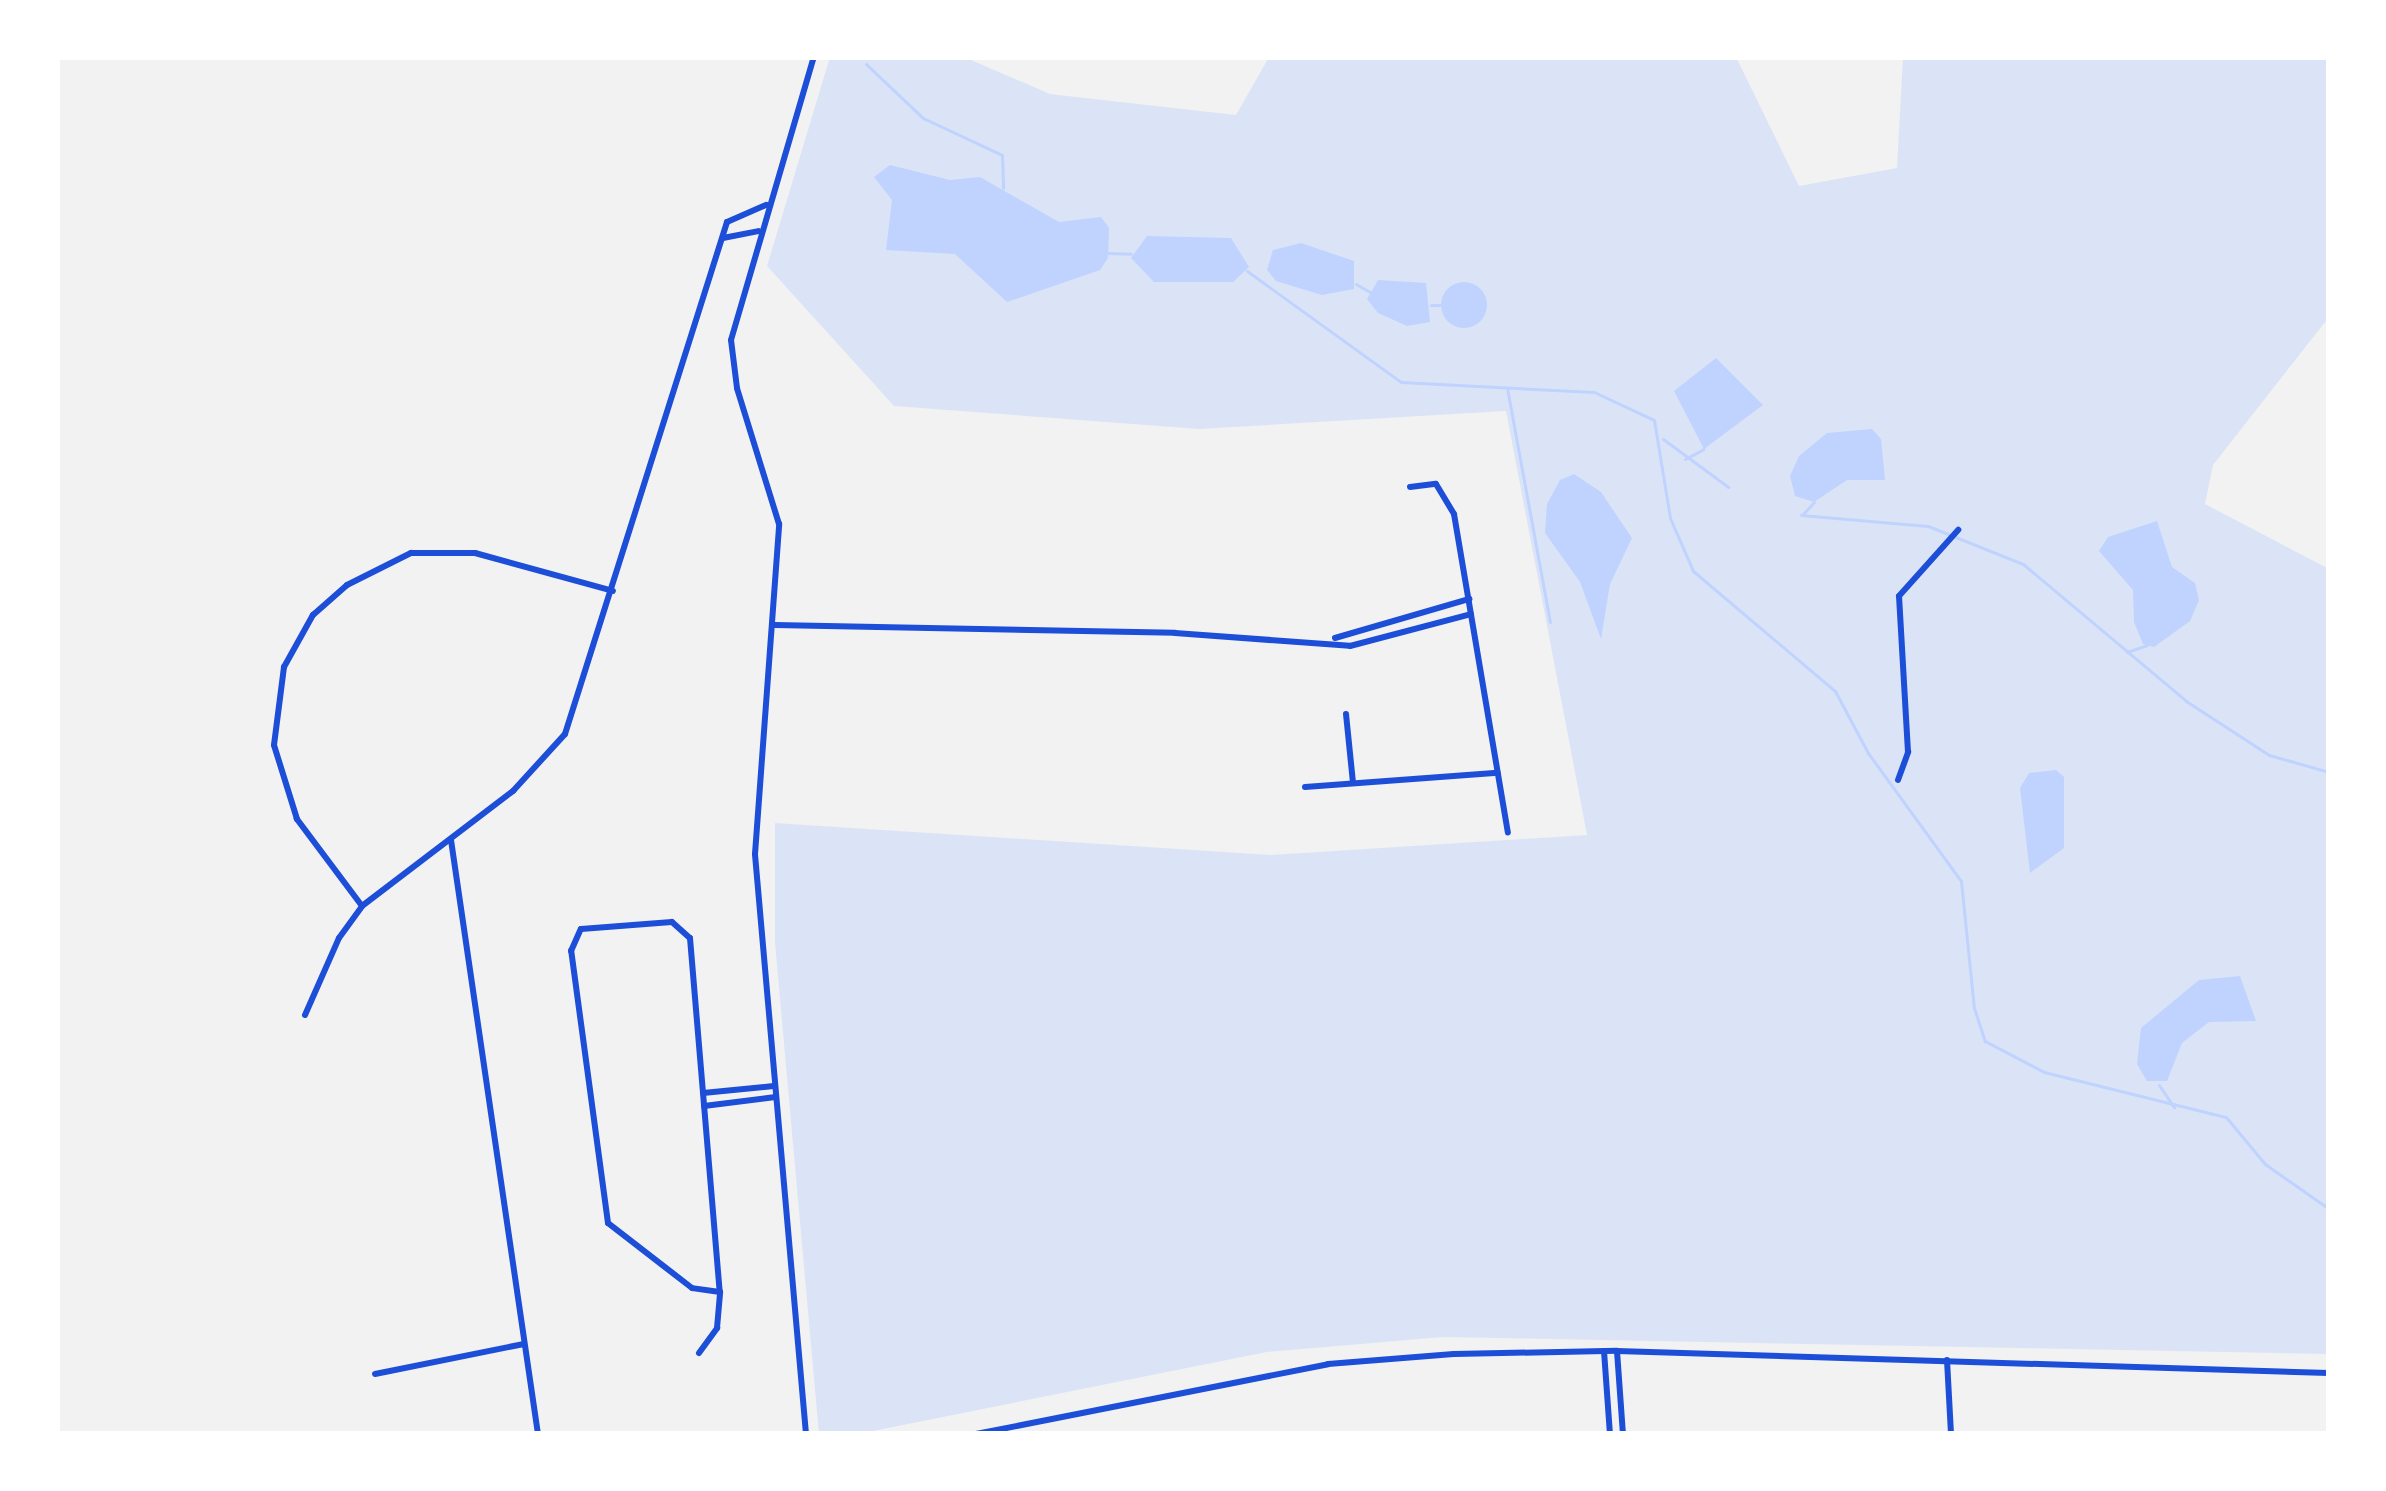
<!DOCTYPE html>
<html>
<head>
<meta charset="utf-8">
<style>
  body { margin:0 }
  #map { position:relative; width:2386px; height:1491px; overflow:hidden; background:#f2f2f2; font-family:"PT Serif",serif }
  div>[style] { position:absolute }
  .green>* { inset:0; background:#dbe4f7 }
  .water>* { inset:0; background:#bfd3fe }
  .round { border-radius:50% }
  .stream>* { height:3px; margin:-1.5px; padding:0 1.5px; transform-origin:1.5px; border-radius:1.5px; background:#bfd3fe }
  .minor>* { height:6px; margin:-3px; padding:0 3px; transform-origin:3px; border-radius:3px; background:#1d4ed8 }
  span { translate:-50% -50%; white-space:nowrap; text-align:center; line-height:1.15; -webkit-text-stroke:10px #fff; paint-order:stroke }
  .frame { position:absolute; inset:0; border:60px solid #fff; pointer-events:none }
</style>
</head>
<body>
<div id="map">
  <div class="green">
    <i style="clip-path:polygon(830px 57px,964px 57px,1050px 94px,1236px 115px,1269px 57px,1736px 57px,1799px 186px,1897px 168px,1903px 57px,2329px 57px,2329px 317px,2213px 465px,2205px 504px,2329px 569px,2329px 1354px,1443px 1337px,1267px 1352px,858px 1434px,819px 1434px,775px 943px,775px 823px,1271px 855px,1587px 835px,1506px 411px,1199px 429px,894px 406px,767px 266px)"></i>
  </div>
  <div class="water">
    <i style="clip-path:polygon(890px 165px,950px 180px,980px 177px,1059px 222px,1101px 217px,1109px 228px,1108px 258px,1100px 270px,1007px 302px,955px 254px,886px 250px,892px 200px,874px 177px)"></i>
    <i style="clip-path:polygon(1147px 236px,1231px 238px,1249px 267px,1233px 282px,1154px 282px,1131px 258px)"></i>
    <i style="clip-path:polygon(1301px 243px,1354px 261px,1354px 289px,1322px 295px,1276px 281px,1267px 270px,1273px 250px)"></i>
    <i style="clip-path:polygon(1378px 280px,1426px 283px,1430px 322px,1407px 326px,1378px 313px,1367px 299px)"></i>
    <i class="round" style="left:1441px;top:282px;width:46px;height:46px"></i>
    <i style="clip-path:polygon(1716px 358px,1763px 405px,1704px 449px,1674px 391px)"></i>
    <i style="clip-path:polygon(1872px 429px,1881px 439px,1885px 480px,1847px 480px,1814px 502px,1795px 496px,1790px 476px,1799px 456px,1827px 433px)"></i>
    <i style="clip-path:polygon(1574px 474px,1601px 492px,1632px 538px,1610px 584px,1601px 639px,1580px 582px,1545px 533px,1547px 504px,1560px 480px)"></i>
    <i style="clip-path:polygon(2157px 521px,2172px 567px,2195px 583px,2199px 600px,2190px 621px,2154px 647px,2143px 644px,2134px 622px,2133px 590px,2099px 551px,2108px 537px)"></i>
    <i style="clip-path:polygon(2056px 770px,2064px 777px,2064px 848px,2030px 873px,2020px 788px,2029px 773px)"></i>
    <i style="clip-path:polygon(2240px 976px,2256px 1021px,2209px 1022px,2182px 1043px,2167px 1081px,2147px 1081px,2137px 1064px,2141px 1028px,2199px 980px)"></i>
  </div>
  <div class="stream">
    <i style="left:866px;top:64px;width:79px;rotate:43.5deg"></i>
    <i style="left:923px;top:118px;width:87px;rotate:25.1deg"></i>
    <i style="left:1002px;top:155px;width:33px;rotate:88deg"></i>
    <i style="left:1108px;top:253px;width:23px;rotate:2deg"></i>
    <i style="left:1247px;top:271px;width:190px;rotate:35.8deg"></i>
    <i style="left:1401px;top:382px;width:193px;rotate:3deg"></i>
    <i style="left:1594px;top:392px;width:66px;rotate:25deg"></i>
    <i style="left:1654px;top:420px;width:99px;rotate:80.7deg"></i>
    <i style="left:1670px;top:518px;width:58px;rotate:66.5deg"></i>
    <i style="left:1693px;top:571px;width:186px;rotate:40.2deg"></i>
    <i style="left:1835px;top:691px;width:70px;rotate:62deg"></i>
    <i style="left:1868px;top:753px;width:158px;rotate:54deg"></i>
    <i style="left:1961px;top:881px;width:128px;rotate:84.2deg"></i>
    <i style="left:1974px;top:1008px;width:35px;rotate:72deg"></i>
    <i style="left:1985px;top:1041px;width:67px;rotate:27.7deg"></i>
    <i style="left:2044px;top:1072px;width:187px;rotate:13.9deg"></i>
    <i style="left:2226px;top:1117px;width:61px;rotate:50.3deg"></i>
    <i style="left:2265px;top:1164px;width:78px;rotate:35.1deg"></i>
    <i style="left:1356px;top:284px;width:16px;rotate:30deg"></i>
    <i style="left:1431px;top:305px;width:13px"></i>
    <i style="left:1507px;top:388px;width:238px;rotate:79.6deg"></i>
    <i style="left:1663px;top:439px;width:81px;rotate:36.4deg"></i>
    <i style="left:1685px;top:459px;width:21px;rotate:-28deg"></i>
    <i style="left:1803px;top:514px;width:16px;rotate:-47deg"></i>
    <i style="left:1801px;top:515px;width:127px;rotate:5deg"></i>
    <i style="left:1928px;top:526px;width:102px;rotate:21.8deg"></i>
    <i style="left:2023px;top:564px;width:213px;rotate:40deg"></i>
    <i style="left:2186px;top:701px;width:99px;rotate:33deg"></i>
    <i style="left:2269px;top:755px;width:62px;rotate:15.8deg"></i>
    <i style="left:2127px;top:652px;width:21px;rotate:-19deg"></i>
    <i style="left:2159px;top:1085px;width:27px;rotate:56deg"></i>
  </div>
  <div class="minor">
    <i style="left:723px;top:238px;width:36px;rotate:-11deg"></i>
    <i style="left:1410px;top:487px;width:26px;rotate:-7deg"></i>
    <i style="left:1436px;top:484px;width:35px;rotate:59deg"></i>
    <i style="left:1454px;top:514px;width:323px;rotate:80.4deg"></i>
    <i style="left:775px;top:625px;width:400px;rotate:1.1deg"></i>
    <i style="left:1175px;top:633px;width:175px;rotate:4.2deg"></i>
    <i style="left:1350px;top:646px;width:125px;rotate:-14.8deg"></i>
    <i style="left:1335px;top:638px;width:140px;rotate:-16.2deg"></i>
    <i style="left:1346px;top:714px;width:69px;rotate:84.2deg"></i>
    <i style="left:1898px;top:780px;width:30px;rotate:-70deg"></i>
    <i style="left:1908px;top:752px;width:156px;rotate:-93.3deg"></i>
    <i style="left:1899px;top:596px;width:89px;rotate:-48.2deg"></i>
    <i style="left:1305px;top:787px;width:193px;rotate:-4.2deg"></i>
    <i style="left:451px;top:840px;width:600px;rotate:81.67deg"></i>
    <i style="left:362px;top:906px;width:109px;rotate:-126.8deg"></i>
    <i style="left:297px;top:819px;width:77px;rotate:-107.3deg"></i>
    <i style="left:274px;top:745px;width:79px;rotate:-82.7deg"></i>
    <i style="left:284px;top:667px;width:60px;rotate:-60.9deg"></i>
    <i style="left:313px;top:615px;width:45px;rotate:-41.4deg"></i>
    <i style="left:347px;top:585px;width:72px;rotate:-26.6deg"></i>
    <i style="left:411px;top:553px;width:64px"></i>
    <i style="left:475px;top:553px;width:143px;rotate:15.4deg"></i>
    <i style="left:672px;top:922px;width:24px;rotate:42deg"></i>
    <i style="left:690px;top:938px;width:355px;rotate:85.2deg"></i>
    <i style="left:720px;top:1292px;width:28px;rotate:-172deg"></i>
    <i style="left:692px;top:1288px;width:106px;rotate:-142.3deg"></i>
    <i style="left:608px;top:1223px;width:275px;rotate:-97.7deg"></i>
    <i style="left:571px;top:951px;width:24px;rotate:-66deg"></i>
    <i style="left:581px;top:929px;width:91px;rotate:-4.4deg"></i>
    <i style="left:305px;top:1015px;width:84px;rotate:-66.2deg"></i>
    <i style="left:339px;top:938px;width:39px;rotate:-54deg"></i>
    <i style="left:362px;top:906px;width:190px;rotate:-37.3deg"></i>
    <i style="left:513px;top:791px;width:77px;rotate:-47.6deg"></i>
    <i style="left:565px;top:734px;width:537px;rotate:-72.44deg"></i>
    <i style="left:727px;top:222px;width:43px;rotate:-23.6deg"></i>
    <i style="left:703px;top:1093px;width:71px;rotate:-5.6deg"></i>
    <i style="left:704px;top:1106px;width:72px;rotate:-7.2deg"></i>
    <i style="left:1604px;top:1351px;width:83px;rotate:85.9deg"></i>
    <i style="left:1617px;top:1351px;width:83px;rotate:85.9deg"></i>
    <i style="left:699px;top:1353px;width:31px;rotate:-54deg"></i>
    <i style="left:717px;top:1328px;width:36px;rotate:-85deg"></i>
    <i style="left:1947px;top:1360px;width:74px;rotate:86.9deg"></i>
    <i style="left:375px;top:1374px;width:152px;rotate:-11.4deg"></i>
    <i style="left:806px;top:1434px;width:582px;rotate:-95.03deg"></i>
    <i style="left:755px;top:854px;width:331px;rotate:-85.8deg"></i>
    <i style="left:779px;top:524px;width:142px;rotate:-107.2deg"></i>
    <i style="left:737px;top:388px;width:48px;rotate:-97.1deg"></i>
    <i style="left:731px;top:340px;width:295px;rotate:-73.7deg"></i>
    <i style="left:976px;top:1434px;width:359px;rotate:-11.2deg"></i>
    <i style="left:1328px;top:1364px;width:126px;rotate:-4.5deg"></i>
    <i style="left:1454px;top:1354px;width:163px;rotate:-1.1deg"></i>
    <i style="left:1617px;top:1351px;width:712px;rotate:1.77deg"></i>
  </div>
  <div class="frame"></div>
</div>
</body>
</html>
